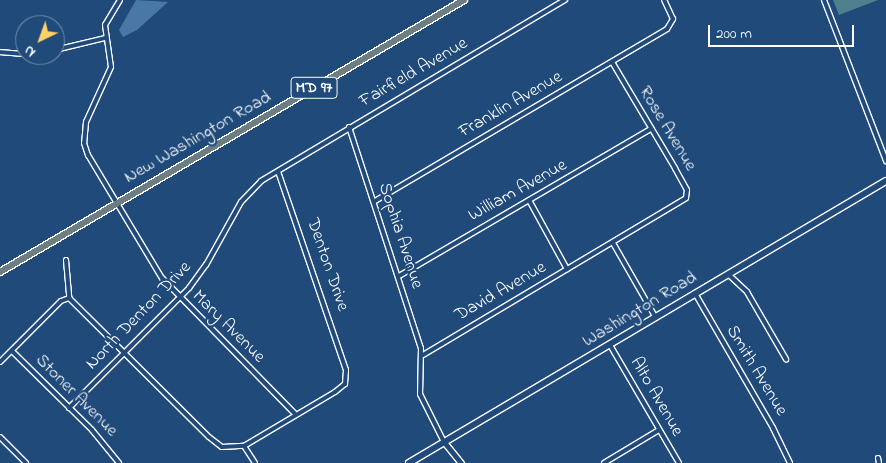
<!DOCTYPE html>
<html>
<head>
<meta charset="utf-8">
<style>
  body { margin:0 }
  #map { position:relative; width:886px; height:463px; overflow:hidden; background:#1f4a7a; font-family:"Indie Flower",sans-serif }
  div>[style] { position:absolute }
  .green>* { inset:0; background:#4e818d }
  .water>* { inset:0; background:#4a78a6 }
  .roads { filter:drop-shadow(1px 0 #fff) drop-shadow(-1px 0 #fff) drop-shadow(0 1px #fff) drop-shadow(0 -1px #fff) }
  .minor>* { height:4px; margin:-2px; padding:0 2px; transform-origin:2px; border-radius:2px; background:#1f4a7a }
  .tertiary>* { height:5px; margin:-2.5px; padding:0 2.5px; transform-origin:2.5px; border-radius:2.5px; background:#1f4a7a }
  .secondary>* { height:5.5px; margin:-2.75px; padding:0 2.75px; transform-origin:2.75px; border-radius:2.75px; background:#1f4a7a }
  .primary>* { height:6px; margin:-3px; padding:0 3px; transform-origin:3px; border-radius:3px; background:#6c7e84 }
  span { translate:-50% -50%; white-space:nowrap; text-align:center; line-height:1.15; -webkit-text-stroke:4.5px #1f4a7a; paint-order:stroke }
  .shield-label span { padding:1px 4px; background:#1f4a7a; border:1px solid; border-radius:4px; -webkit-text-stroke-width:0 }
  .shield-label { font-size:16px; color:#fff; font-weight:700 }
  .street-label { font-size:18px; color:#fff }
  .north { position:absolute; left:15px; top:15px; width:50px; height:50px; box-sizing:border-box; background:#1f4a7a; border:1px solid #7992af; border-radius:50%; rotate:222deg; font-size:14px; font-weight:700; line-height:20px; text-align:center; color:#fff }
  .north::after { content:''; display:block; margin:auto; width:18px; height:22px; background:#ffd166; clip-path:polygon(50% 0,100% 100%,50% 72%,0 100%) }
  .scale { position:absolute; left:708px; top:25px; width:146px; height:22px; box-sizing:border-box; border:2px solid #fff; border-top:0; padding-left:6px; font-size:15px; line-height:18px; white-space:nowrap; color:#fff; -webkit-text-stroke:4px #1f4a7a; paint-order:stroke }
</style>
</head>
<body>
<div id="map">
  <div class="green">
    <i style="clip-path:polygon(833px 0,878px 0,839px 15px)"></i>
  </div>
  <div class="water">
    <i style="clip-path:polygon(136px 0,168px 2px,137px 30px,123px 37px,119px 30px)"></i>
  </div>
  <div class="roads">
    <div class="minor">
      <i style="left:120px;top:0;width:29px;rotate:121deg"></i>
      <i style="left:105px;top:25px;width:42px;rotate:81.9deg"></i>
      <i style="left:111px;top:67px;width:60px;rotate:114.4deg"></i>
      <i style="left:86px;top:122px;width:21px;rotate:95deg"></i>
      <i style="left:84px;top:143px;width:13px;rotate:72deg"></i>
      <i style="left:88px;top:155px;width:144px;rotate:59deg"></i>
      <i style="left:162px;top:278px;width:190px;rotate:45.6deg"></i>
      <i style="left:824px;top:0;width:173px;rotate:68.9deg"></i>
      <i style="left:55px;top:50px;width:51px;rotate:-13.5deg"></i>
      <i style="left:0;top:52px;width:25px;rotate:5deg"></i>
      <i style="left:349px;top:127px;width:232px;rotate:72deg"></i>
      <i style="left:421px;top:348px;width:46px;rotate:91.2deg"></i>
      <i style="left:420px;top:394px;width:54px;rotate:63.4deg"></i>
      <i style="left:529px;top:200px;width:79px;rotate:61.2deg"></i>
      <i style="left:375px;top:201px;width:339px;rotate:-30.5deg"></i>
      <i style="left:667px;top:29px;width:12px;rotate:-59deg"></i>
      <i style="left:673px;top:19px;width:21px;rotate:-115deg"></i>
      <i style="left:613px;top:243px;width:86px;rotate:60.2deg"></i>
      <i style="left:66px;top:260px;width:38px;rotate:85deg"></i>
      <i style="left:729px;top:275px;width:25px;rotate:43deg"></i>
      <i style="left:747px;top:292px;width:78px;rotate:59.8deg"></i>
      <i style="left:399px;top:276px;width:292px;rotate:-30.3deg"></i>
      <i style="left:696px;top:295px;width:154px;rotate:59.9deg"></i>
      <i style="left:773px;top:428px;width:39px;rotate:64deg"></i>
      <i style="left:69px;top:298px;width:197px;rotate:44.8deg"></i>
      <i style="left:209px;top:437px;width:16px;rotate:38deg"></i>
      <i style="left:222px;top:447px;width:22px;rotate:-3deg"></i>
      <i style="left:244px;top:446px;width:106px;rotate:-30.7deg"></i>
      <i style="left:335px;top:392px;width:13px;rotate:-39deg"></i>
      <i style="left:345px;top:384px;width:14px;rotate:-86deg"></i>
      <i style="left:346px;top:370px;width:210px;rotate:-108.9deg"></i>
      <i style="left:610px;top:345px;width:137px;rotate:59.7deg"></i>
      <i style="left:12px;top:351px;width:112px;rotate:44.6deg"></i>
      <i style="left:92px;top:430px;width:43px;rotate:50.7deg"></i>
      <i style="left:423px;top:355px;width:306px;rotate:-30.8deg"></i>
      <i style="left:686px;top:198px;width:8px;rotate:-83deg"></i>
      <i style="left:687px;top:190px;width:25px;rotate:-119deg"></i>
      <i style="left:675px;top:168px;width:123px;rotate:-120.7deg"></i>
      <i style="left:0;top:362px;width:86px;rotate:-45deg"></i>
      <i style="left:61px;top:301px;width:9px;rotate:-21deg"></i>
      <i style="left:69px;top:408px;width:170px;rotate:-45deg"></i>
      <i style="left:189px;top:288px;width:29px;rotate:-54deg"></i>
      <i style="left:206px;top:265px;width:72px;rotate:-60.9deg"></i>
      <i style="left:241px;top:202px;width:29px;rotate:-46deg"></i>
      <i style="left:261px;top:181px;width:354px;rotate:-30.8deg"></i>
      <i style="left:0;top:437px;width:37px;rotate:45deg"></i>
      <i style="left:244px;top:446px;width:20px;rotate:57deg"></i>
      <i style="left:878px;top:458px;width:5px;rotate:79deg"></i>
      <i style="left:604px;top:463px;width:64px;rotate:-31deg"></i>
    </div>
    <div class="tertiary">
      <i style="left:444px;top:442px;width:27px;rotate:51deg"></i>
    </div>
    <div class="secondary">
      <i style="left:409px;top:463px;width:554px;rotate:-30.59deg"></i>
    </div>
    <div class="primary">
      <i style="left:0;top:272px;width:538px;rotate:-30.38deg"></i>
    </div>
  </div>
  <div class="shield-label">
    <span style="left:314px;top:88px">MD 97</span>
  </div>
  <div class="street-label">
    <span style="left:414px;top:73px;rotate:-30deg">Fairfield Avenue</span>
    <span style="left:511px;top:105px;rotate:-30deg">Franklin Avenue</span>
    <span style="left:667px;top:129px;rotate:59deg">Rose Avenue</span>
    <span style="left:198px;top:138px;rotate:-30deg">New Washington Road</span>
    <span style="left:518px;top:191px;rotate:-29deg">William Avenue</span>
    <span style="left:400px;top:236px;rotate:72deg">Sophia Avenue</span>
    <span style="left:327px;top:265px;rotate:71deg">Denton Drive</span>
    <span style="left:501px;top:292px;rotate:-30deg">David Avenue</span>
    <span style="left:640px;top:310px;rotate:-31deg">Washington Road</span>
    <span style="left:139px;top:316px;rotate:-46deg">North Denton Drive</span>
    <span style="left:228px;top:327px;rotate:45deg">Mary Avenue</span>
    <span style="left:756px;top:371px;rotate:59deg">Smith Avenue</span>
    <span style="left:76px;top:396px;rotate:45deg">Stoner Avenue</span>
    <span style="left:656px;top:397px;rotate:60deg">Alto Avenue</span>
  </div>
  <div class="north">N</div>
  <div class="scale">200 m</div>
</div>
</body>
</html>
